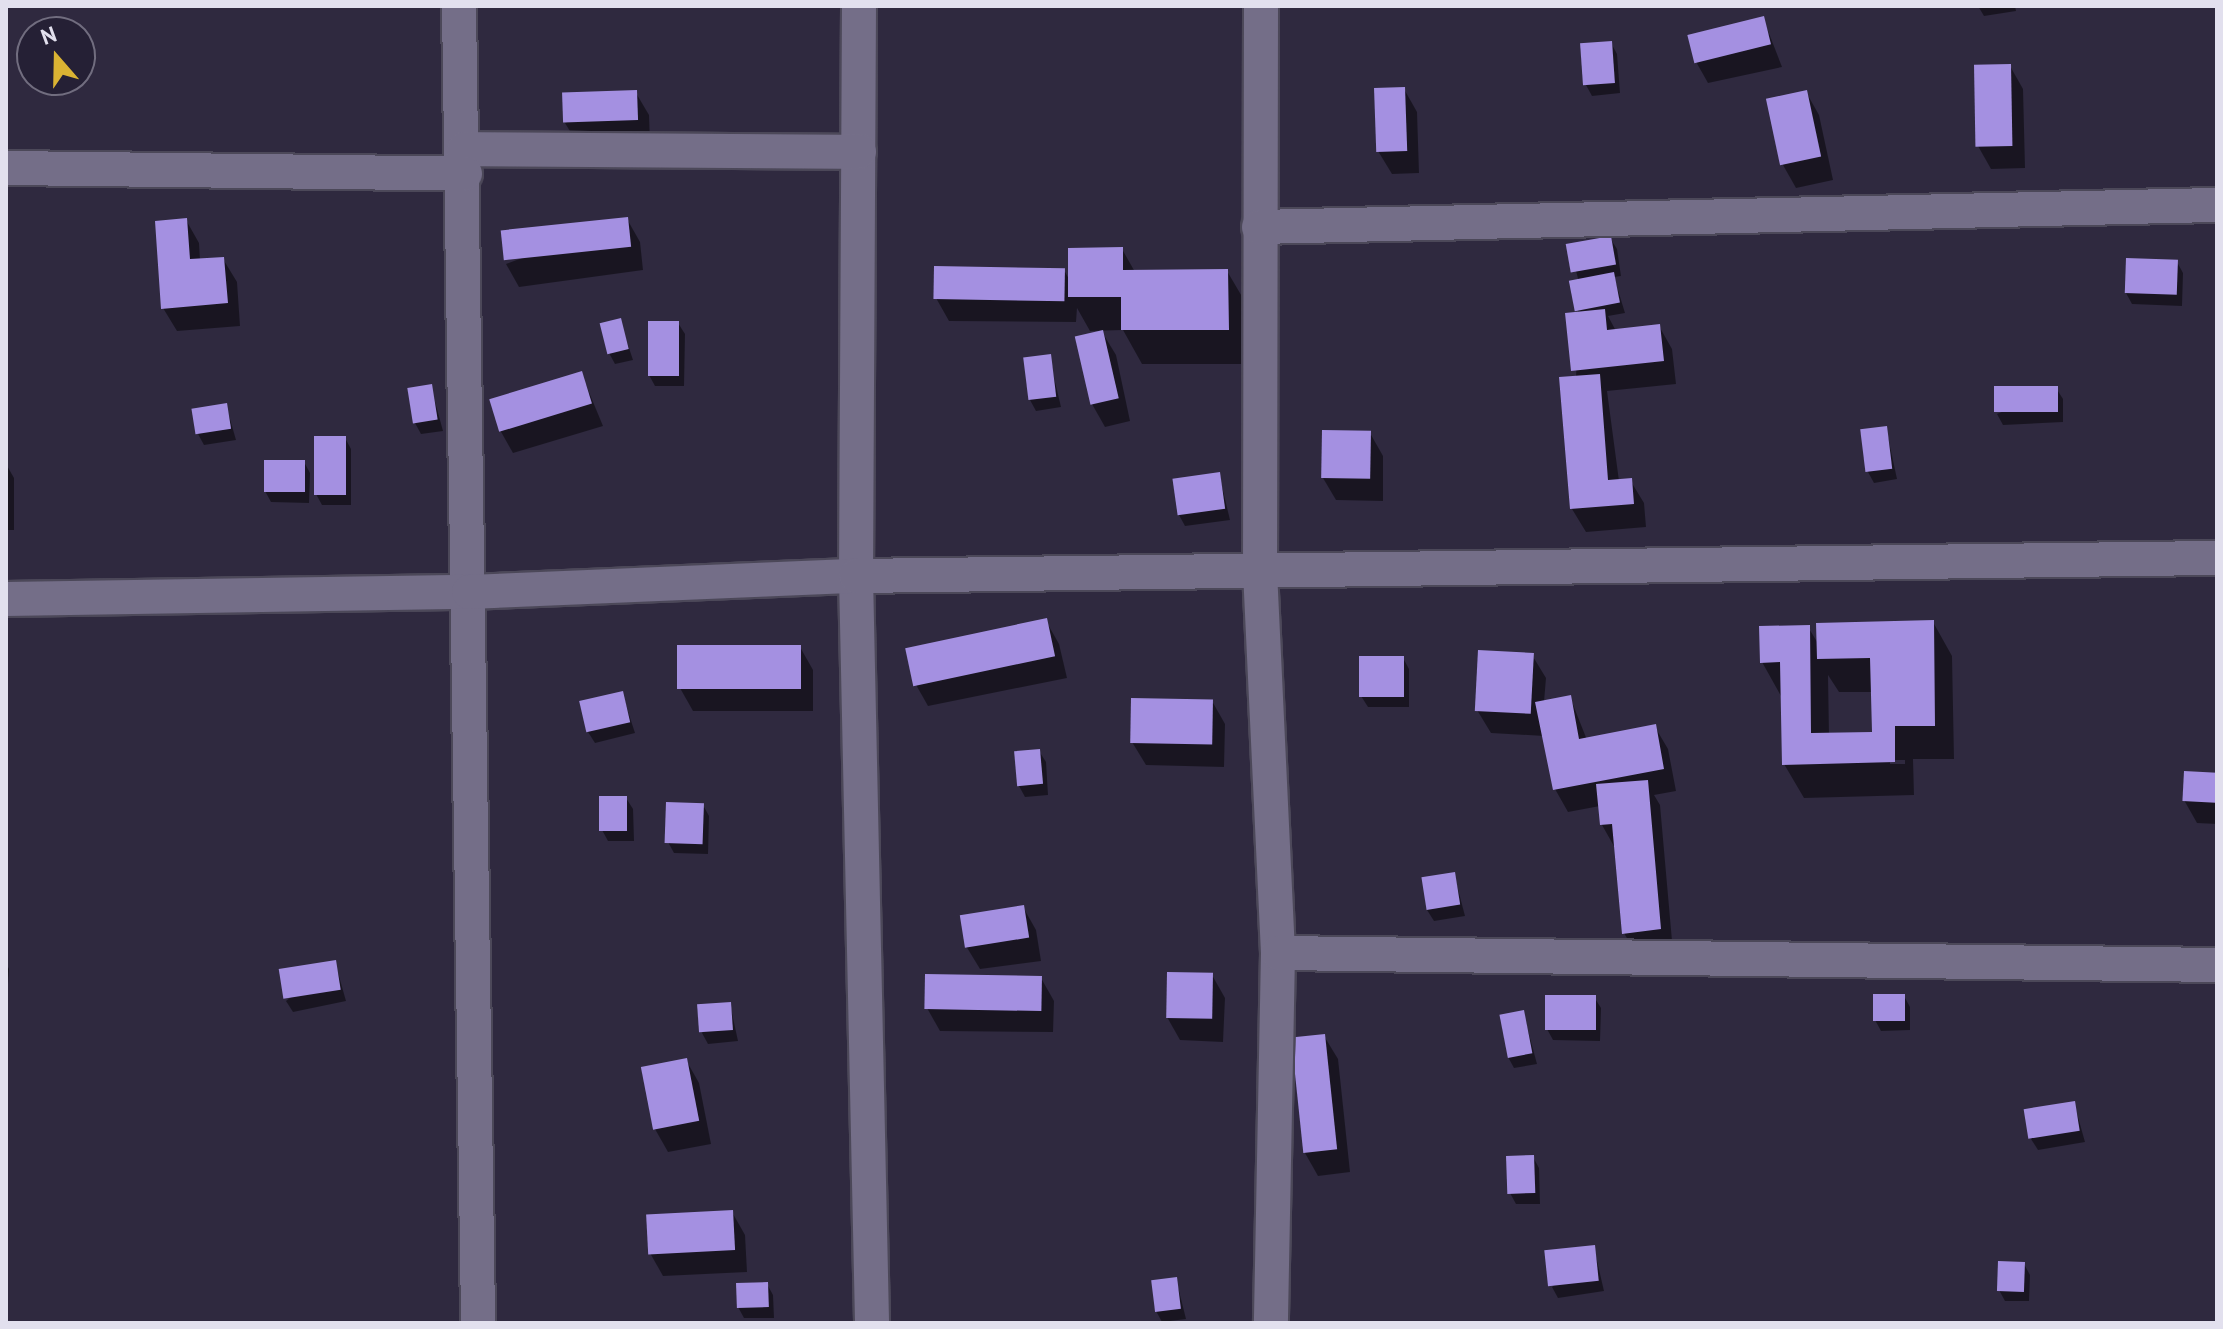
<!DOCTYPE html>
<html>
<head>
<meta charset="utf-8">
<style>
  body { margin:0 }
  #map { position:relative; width:2223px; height:1329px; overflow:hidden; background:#2f293f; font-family:"PT Sans",sans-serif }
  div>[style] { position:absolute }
  .shadow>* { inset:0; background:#0007 }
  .building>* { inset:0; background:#a490e1; transform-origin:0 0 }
  .roads { filter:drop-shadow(2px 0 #4c4859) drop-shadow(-2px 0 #4c4859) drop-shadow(0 2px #4c4859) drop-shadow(0 -2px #4c4859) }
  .minor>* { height:34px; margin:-17px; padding:0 17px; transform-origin:17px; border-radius:17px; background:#746e88 }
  span { translate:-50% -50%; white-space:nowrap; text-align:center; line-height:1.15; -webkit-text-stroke:8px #252035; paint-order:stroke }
  .frame { position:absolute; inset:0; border:8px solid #e2e0ee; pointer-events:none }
  .north { position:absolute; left:16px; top:16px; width:80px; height:80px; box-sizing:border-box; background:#252035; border:2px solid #716d7f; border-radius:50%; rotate:340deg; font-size:22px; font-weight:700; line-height:32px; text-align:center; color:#e2e0ee }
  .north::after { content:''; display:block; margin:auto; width:28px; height:36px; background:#dab333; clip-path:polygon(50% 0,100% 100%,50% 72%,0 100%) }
</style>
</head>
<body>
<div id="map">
  <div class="shadow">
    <i style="clip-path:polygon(1978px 6px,2015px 6px,2016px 11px,1984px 16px)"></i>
    <i style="clip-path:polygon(1763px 18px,1782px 67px,1708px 83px,1695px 60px)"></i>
    <i style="clip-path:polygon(1611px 43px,1617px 54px,1620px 93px,1592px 96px,1586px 85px)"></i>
    <i style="clip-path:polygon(2010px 66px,2023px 89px,2025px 168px,1991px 169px,1978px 146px)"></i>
    <i style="clip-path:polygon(1404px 89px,1417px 112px,1419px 173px,1392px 174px,1378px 151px)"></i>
    <i style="clip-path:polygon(1806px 92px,1819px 115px,1833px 180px,1796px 188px,1783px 165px)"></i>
    <i style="clip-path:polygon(636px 93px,649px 115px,650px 143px,579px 146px,565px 123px)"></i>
    <i style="clip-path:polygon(627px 219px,640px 242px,643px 270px,519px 287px,506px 264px)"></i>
    <i style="clip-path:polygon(186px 220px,199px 243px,200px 260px,223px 259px,237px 282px,240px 326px,177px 331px,163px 308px)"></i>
    <i style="clip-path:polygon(1610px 238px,1617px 249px,1621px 276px,1614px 277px,1625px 313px,1608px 316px,1616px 331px,1659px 326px,1672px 349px,1676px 384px,1607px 391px,1619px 481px,1630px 480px,1644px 503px,1646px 527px,1586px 532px,1572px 509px,1579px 282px,1569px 245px)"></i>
    <i style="clip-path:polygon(1122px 249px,1135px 272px,1227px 271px,1247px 305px,1247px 364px,1142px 364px,1123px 330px,1090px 331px,1077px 308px,1076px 322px,949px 321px,936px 298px,1064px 270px,1070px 281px)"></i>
    <i style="clip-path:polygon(2177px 262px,2183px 273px,2182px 306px,2132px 304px,2126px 293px)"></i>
    <i style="clip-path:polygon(620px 321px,633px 360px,615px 364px,609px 353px)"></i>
    <i style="clip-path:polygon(678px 323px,685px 334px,684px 386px,655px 386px,649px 375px)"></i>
    <i style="clip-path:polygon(1102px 332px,1116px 355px,1130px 421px,1105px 427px,1092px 404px)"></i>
    <i style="clip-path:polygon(1049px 357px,1061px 407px,1036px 411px,1030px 400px)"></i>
    <i style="clip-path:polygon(581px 373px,603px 426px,513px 453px,500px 430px)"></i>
    <i style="clip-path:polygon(431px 387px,443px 431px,421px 434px,415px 423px)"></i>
    <i style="clip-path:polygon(2056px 388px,2063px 399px,2063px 422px,2003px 425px,1997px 414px)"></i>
    <i style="clip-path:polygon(226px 405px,236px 440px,204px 445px,198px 434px)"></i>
    <i style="clip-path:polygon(1886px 428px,1897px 479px,1874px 483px,1868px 472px)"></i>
    <i style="clip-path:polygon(1370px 433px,1383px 456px,1383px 501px,1336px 500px,1323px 478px)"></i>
    <i style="clip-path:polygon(345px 438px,351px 449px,351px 505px,322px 505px,316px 494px)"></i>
    <i style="clip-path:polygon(304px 462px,310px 473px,309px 503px,271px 502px,265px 491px)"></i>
    <i style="clip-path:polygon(6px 464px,14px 478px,14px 530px,6px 530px)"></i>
    <i style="clip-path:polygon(1219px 474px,1230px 520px,1185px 526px,1179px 515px)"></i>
    <i style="clip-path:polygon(1046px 621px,1059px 644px,1067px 678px,928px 706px,915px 683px)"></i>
    <i style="clip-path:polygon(evenodd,1933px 622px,1952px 656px,1954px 759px,1913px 759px,1914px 795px,1804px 798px,1784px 764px,1781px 696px,1762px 662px,1808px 627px,1819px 645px,1933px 622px,1828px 675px,1839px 692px,1873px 692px,1874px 734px,1829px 735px,1828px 675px,1933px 622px,1890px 760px,1905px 760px,1905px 764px,1890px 764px,1890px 760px)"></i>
    <i style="clip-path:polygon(800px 647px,813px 670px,813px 711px,693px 711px,680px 688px)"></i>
    <i style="clip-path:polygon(1532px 655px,1546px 678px,1544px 702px,1570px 697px,1587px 740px,1655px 727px,1668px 749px,1676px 791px,1654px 795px,1660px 805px,1673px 952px,1637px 956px,1624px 933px,1615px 848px,1602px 825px,1600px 806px,1568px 812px,1555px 789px,1544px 736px,1491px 733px,1477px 710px)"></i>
    <i style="clip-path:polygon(1403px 658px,1409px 669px,1409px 707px,1368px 707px,1361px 696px)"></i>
    <i style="clip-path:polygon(622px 693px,635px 733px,595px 743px,588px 732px)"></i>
    <i style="clip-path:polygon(1212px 701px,1225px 724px,1224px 767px,1146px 765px,1132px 742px)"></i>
    <i style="clip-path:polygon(1039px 751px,1046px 762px,1048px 795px,1025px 797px,1019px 786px)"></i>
    <i style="clip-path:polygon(2217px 775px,2217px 824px,2197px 823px,2184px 800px)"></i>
    <i style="clip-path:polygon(626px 798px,633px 809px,634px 841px,608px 841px,602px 830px)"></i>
    <i style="clip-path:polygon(703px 805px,709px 816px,708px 854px,674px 853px,668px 842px)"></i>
    <i style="clip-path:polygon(1454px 874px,1465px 916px,1434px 921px,1427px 910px)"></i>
    <i style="clip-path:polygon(1023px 907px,1036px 930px,1041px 961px,980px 969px,966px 946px)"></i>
    <i style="clip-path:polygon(335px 962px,346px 1001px,293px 1012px,286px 1001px)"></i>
    <i style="clip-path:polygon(6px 963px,9px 969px,6px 1014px)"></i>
    <i style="clip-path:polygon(1212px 975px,1225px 998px,1223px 1042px,1180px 1040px,1167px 1017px)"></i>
    <i style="clip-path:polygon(1041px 978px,1054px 1001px,1053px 1032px,940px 1031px,927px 1008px)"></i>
    <i style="clip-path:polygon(1904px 996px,1910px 1007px,1910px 1030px,1881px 1031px,1875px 1020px)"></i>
    <i style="clip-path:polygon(1594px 997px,1601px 1008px,1600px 1041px,1553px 1040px,1547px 1029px)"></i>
    <i style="clip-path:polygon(730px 1004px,738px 1041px,708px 1044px,702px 1033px)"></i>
    <i style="clip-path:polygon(1523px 1012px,1537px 1064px,1514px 1068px,1508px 1057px)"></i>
    <i style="clip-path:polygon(1324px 1036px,1338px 1059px,1350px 1172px,1318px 1176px,1305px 1153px)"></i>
    <i style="clip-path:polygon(686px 1060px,699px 1083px,711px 1144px,668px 1152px,655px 1129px)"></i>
    <i style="clip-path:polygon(2074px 1103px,2085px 1142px,2038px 1150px,2031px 1139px)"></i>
    <i style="clip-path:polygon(1533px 1157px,1539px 1168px,1540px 1204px,1516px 1204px,1510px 1193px)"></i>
    <i style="clip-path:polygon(732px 1212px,745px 1235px,747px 1272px,663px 1276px,650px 1253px)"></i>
    <i style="clip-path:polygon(1594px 1248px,1604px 1291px,1558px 1298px,1552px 1287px)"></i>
    <i style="clip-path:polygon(2024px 1264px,2030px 1275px,2029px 1301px,2005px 1301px,1999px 1290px)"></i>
    <i style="clip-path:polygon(1176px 1279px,1186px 1319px,1162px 1322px,1156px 1311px)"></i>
    <i style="clip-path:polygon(767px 1284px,773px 1295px,774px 1318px,744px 1318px,738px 1307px)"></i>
  </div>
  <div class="building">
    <i style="left:1764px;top:16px;width:29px;height:79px;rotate:76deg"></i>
    <i style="left:1612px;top:41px;width:42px;height:32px;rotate:86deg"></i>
    <i style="left:2011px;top:64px;width:82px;height:37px;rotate:89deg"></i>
    <i style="left:1405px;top:87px;width:64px;height:31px;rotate:88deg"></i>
    <i style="left:637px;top:90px;width:30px;height:75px;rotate:88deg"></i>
    <i style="left:1807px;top:90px;width:68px;height:42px;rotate:78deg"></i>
    <i style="left:628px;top:217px;width:30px;height:128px;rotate:84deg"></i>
    <i style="clip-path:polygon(187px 218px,190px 259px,224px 257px,228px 303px,161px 309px,155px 221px)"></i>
    <i style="left:1611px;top:236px;width:29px;height:46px;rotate:80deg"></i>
    <i style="clip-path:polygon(1123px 247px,1123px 270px,1228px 269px,1229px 330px,1121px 330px,1121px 297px,1068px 297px,1068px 248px)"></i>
    <i style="left:2126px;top:258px;width:52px;height:35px;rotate:2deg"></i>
    <i style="left:934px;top:266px;width:131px;height:33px;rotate:1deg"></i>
    <i style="left:1614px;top:272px;width:31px;height:46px;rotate:79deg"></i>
    <i style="clip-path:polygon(1605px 309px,1607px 330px,1660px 324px,1664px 361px,1571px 371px,1565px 313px)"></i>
    <i style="left:621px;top:318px;width:32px;height:22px;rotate:76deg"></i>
    <i style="left:648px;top:321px;width:31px;height:55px"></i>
    <i style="left:1103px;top:330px;width:70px;height:29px;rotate:77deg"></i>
    <i style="left:1051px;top:354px;width:43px;height:28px;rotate:83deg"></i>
    <i style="left:582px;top:371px;width:34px;height:97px;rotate:73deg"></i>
    <i style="clip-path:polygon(1600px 374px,1608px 480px,1632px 478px,1634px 504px,1570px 509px,1559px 377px)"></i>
    <i style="left:432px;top:384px;width:36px;height:25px;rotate:81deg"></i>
    <i style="left:2058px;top:386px;width:26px;height:64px;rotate:90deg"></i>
    <i style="left:227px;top:403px;width:26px;height:36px;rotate:81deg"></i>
    <i style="left:1887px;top:426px;width:43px;height:27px;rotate:83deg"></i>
    <i style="left:1322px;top:430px;width:49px;height:48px;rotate:1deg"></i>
    <i style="left:314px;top:436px;width:32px;height:59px"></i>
    <i style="left:264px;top:460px;width:41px;height:32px"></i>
    <i style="left:1220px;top:472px;width:37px;height:48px;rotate:82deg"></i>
    <i style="left:1047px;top:618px;width:39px;height:145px;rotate:78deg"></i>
    <i style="clip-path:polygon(1934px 620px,1935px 726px,1895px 726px,1895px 762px,1782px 765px,1780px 662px,1760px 663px,1759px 626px,1810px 625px,1811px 733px,1872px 732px,1870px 658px,1817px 659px,1816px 623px)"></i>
    <i style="left:801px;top:645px;width:44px;height:124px;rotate:90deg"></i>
    <i style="left:1478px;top:650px;width:56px;height:61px;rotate:3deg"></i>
    <i style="left:1359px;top:656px;width:45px;height:41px"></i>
    <i style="left:623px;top:691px;width:32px;height:45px;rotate:77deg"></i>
    <i style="clip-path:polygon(1571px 695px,1579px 739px,1656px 724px,1664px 769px,1553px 790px,1535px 702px)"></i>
    <i style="left:1131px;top:698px;width:82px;height:45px;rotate:1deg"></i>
    <i style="left:1040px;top:749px;width:35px;height:26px;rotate:85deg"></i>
    <i style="left:2184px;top:771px;width:33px;height:30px;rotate:3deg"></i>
    <i style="clip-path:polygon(1648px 780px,1661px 929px,1622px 934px,1612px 824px,1600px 825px,1596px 784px)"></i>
    <i style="left:599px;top:796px;width:28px;height:35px"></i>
    <i style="left:666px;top:802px;width:38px;height:41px;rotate:2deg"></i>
    <i style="left:1455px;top:872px;width:33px;height:34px;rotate:81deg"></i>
    <i style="left:1024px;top:905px;width:33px;height:65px;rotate:81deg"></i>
    <i style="left:336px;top:960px;width:30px;height:58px;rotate:81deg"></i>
    <i style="left:1167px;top:972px;width:46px;height:46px;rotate:1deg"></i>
    <i style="left:925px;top:974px;width:117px;height:35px;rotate:1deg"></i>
    <i style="left:1873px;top:994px;width:32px;height:27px"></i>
    <i style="left:1545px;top:995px;width:51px;height:35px"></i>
    <i style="left:731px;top:1002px;width:28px;height:34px;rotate:86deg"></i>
    <i style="left:1524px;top:1010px;width:44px;height:25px;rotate:79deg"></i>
    <i style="left:1325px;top:1034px;width:116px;height:34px;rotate:84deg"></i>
    <i style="left:687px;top:1058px;width:64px;height:47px;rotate:79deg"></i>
    <i style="left:2075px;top:1101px;width:30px;height:52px;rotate:81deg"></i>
    <i style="left:1534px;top:1155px;width:38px;height:28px;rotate:88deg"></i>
    <i style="left:733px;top:1210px;width:40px;height:87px;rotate:87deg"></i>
    <i style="left:1595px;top:1245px;width:36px;height:51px;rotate:84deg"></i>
    <i style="left:1998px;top:1261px;width:27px;height:30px;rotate:2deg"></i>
    <i style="left:1177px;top:1277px;width:32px;height:26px;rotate:83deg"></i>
    <i style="left:768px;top:1282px;width:25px;height:32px;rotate:88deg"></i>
  </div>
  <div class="roads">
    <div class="minor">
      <i style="left:459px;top:6px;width:1317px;rotate:89.17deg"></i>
      <i style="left:859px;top:6px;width:570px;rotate:90.3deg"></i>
      <i style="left:856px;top:576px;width:747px;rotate:88.77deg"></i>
      <i style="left:1261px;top:6px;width:565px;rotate:90.1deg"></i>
      <i style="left:1260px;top:571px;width:382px;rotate:87.3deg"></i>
      <i style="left:1278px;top:953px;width:370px;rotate:91.1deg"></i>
      <i style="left:464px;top:149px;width:395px;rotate:0.4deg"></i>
      <i style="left:6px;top:168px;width:459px;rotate:0.7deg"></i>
      <i style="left:1259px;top:227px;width:958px;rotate:-1.32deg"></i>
      <i style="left:6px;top:599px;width:463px;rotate:-0.9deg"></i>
      <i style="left:469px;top:592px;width:387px;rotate:-2.4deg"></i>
      <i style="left:856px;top:576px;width:1361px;rotate:-0.76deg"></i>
      <i style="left:1278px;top:953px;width:939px;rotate:0.73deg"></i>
    </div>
  </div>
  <div class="frame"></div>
  <div class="north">N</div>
</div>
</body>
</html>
